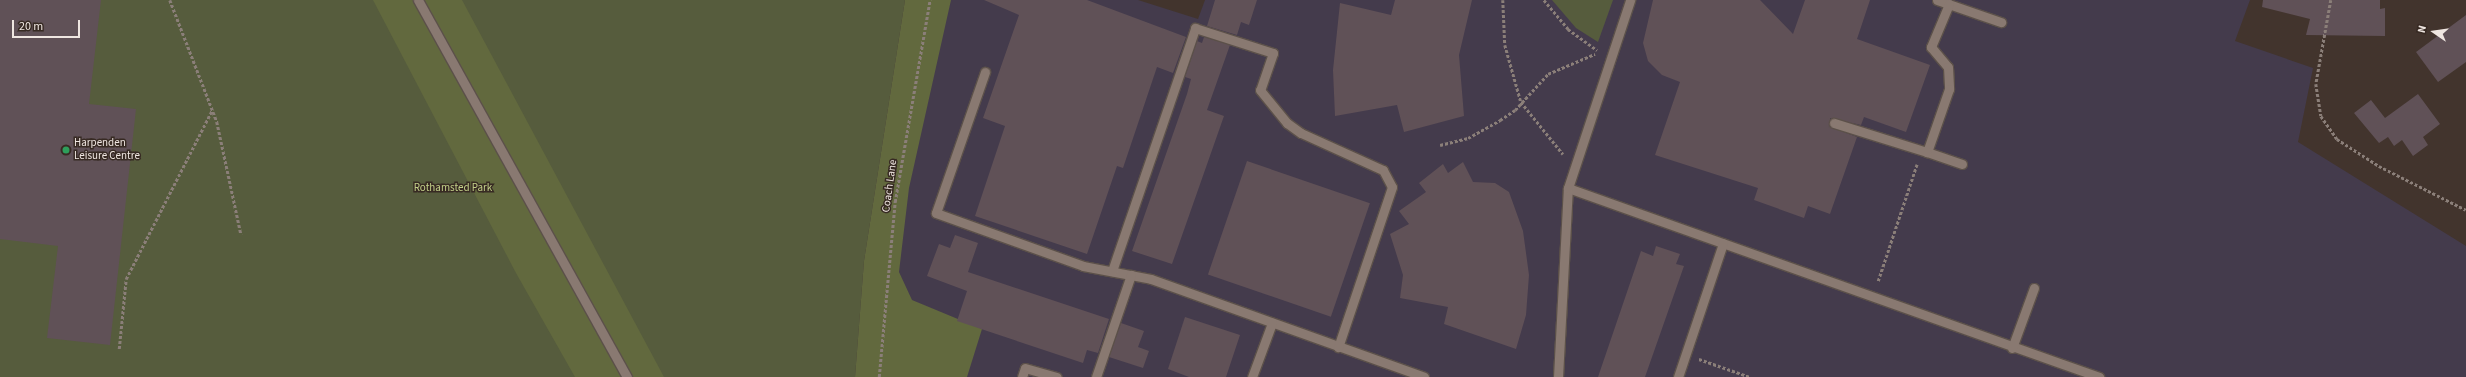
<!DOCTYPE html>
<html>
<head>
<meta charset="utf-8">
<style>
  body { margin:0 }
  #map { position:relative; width:2466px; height:377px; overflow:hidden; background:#42342d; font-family:"Source Sans 3",sans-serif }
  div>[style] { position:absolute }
  .commercial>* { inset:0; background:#443b4c }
  .green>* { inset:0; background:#565c3d }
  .forest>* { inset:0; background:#62693e }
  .building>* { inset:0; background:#605157; transform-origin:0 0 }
  .path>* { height:2.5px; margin-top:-1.25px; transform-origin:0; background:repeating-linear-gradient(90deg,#8b7f79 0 3px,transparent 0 5px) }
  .roads { filter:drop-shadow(1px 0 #5c514a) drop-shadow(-1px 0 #5c514a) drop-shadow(0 1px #5c514a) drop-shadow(0 -1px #5c514a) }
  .service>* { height:9px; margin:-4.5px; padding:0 4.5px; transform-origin:4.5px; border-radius:4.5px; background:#897971 }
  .dots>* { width:11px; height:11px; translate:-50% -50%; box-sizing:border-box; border:2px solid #372a23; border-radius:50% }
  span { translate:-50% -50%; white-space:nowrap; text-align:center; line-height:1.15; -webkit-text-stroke:3px #372a23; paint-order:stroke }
  .poi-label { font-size:11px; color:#efe6e1 }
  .left { translate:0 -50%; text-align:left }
  .street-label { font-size:11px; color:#efe6e1 }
  .park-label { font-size:11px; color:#c2cf88 }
  .north { position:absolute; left:2414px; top:12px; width:40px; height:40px; -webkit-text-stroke:3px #372a23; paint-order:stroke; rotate:283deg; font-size:11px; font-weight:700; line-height:16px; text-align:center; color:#efe6e1 }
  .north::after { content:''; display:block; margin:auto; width:14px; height:18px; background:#efe6e1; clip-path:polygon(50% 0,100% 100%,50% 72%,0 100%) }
  .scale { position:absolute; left:12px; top:20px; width:68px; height:18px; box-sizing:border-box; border:2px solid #efe6e1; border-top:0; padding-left:5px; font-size:12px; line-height:14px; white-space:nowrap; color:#efe6e1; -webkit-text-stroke:3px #372a23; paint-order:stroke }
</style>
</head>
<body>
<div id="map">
  <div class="commercial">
    <i style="clip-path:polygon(905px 0,1138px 0,1198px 19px,1205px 0,2250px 0,2235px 41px,2313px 68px,2298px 142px,2466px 246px,2466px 377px,855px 377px,864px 261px)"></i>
  </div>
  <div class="green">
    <i style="clip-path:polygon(0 0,905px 0,864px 261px,855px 377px,0 377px)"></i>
    <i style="clip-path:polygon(1552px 0,1613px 0,1598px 42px,1576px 28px)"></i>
  </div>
  <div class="forest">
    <i style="clip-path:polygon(373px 0,462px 0,664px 377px,575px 377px,516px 273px)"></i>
    <i style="clip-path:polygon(905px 0,951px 0,909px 188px,899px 272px,912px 300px,982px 329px,967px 377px,855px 377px,864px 261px)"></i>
  </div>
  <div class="building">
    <i style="clip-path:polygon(0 0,101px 0,89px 104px,136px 109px,110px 345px,47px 338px,58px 246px,0 239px)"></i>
    <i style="clip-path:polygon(984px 0,1087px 0,1186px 37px,1173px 73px,1157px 67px,1123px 168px,1117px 166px,1087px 254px,975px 216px,1005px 126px,983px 118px,1019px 15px)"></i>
    <i style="clip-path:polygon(1215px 0,1257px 0,1249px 25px,1241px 22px,1237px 35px,1207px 26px)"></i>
    <i style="clip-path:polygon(1395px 0,1472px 0,1459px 55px,1464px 116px,1404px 132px,1397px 105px,1335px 116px,1333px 70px,1340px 3px,1391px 15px)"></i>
    <i style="clip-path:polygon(1653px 0,1760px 0,1793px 34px,1805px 0,1870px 0,1857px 39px,1930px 65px,1906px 132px,1864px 117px,1861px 125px,1830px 118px,1830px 127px,1857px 137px,1830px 214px,1808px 206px,1804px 218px,1754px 200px,1758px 188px,1655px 155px,1680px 82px,1662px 75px,1648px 61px,1643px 43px)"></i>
    <i style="clip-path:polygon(2263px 0,2380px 0,2380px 9px,2385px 8px,2385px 36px,2306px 35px,2310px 19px,2262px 7px)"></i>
    <i style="clip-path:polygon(2466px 15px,2466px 62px,2438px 82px,2416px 52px)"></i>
    <i style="clip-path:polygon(1204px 37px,1230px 45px,1207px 110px,1224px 116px,1172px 264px,1132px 251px,1187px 94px,1191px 79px,1185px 77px,1197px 41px,1202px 43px)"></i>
    <i style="clip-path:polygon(2418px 94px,2440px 124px,2423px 137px,2428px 145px,2413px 156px,2402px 140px,2394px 146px,2388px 137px,2379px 143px,2354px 113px,2371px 100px,2385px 118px)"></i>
    <i style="left:1247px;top:161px;width:130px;height:120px;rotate:19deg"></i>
    <i style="clip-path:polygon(1463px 162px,1473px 182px,1495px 183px,1509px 192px,1523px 231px,1529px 275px,1526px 315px,1516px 349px,1444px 324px,1448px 307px,1400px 298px,1403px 275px,1390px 234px,1409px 224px,1399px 211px,1426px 192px,1419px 183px,1443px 164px,1448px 173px)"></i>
    <i style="clip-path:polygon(955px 235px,978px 243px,968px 272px,1109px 319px,1098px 353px,1087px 350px,1083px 363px,957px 321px,967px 291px,927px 276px,939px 244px,950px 248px)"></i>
    <i style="clip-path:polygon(1656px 246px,1680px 254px,1676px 264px,1684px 266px,1645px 377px,1598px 377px,1641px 251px,1653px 256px)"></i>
    <i style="clip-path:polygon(1185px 317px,1240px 335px,1226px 377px,1189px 377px,1168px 369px)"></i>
    <i style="clip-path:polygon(1121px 323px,1144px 331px,1138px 347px,1149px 351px,1143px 368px,1109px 357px)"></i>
  </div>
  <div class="path">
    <i style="left:170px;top:0;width:131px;rotate:68.9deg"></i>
    <i style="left:217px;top:122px;width:115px;rotate:77.9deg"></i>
    <i style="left:1503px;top:0;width:45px;rotate:87.5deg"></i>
    <i style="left:1505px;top:45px;width:59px;rotate:74.3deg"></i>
    <i style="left:1521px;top:102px;width:67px;rotate:51.1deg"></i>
    <i style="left:1544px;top:0;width:38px;rotate:50deg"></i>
    <i style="left:1568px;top:29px;width:36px;rotate:36deg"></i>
    <i style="left:2331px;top:0;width:85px;rotate:100.1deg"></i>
    <i style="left:2316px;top:84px;width:32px;rotate:81deg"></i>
    <i style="left:2321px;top:116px;width:28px;rotate:55deg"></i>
    <i style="left:2337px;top:139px;width:50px;rotate:32.7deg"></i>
    <i style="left:2379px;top:166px;width:97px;rotate:26.8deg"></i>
    <i style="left:1440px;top:145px;width:29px;rotate:-14deg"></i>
    <i style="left:1468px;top:138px;width:37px;rotate:-29deg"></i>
    <i style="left:1500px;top:120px;width:18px;rotate:-34deg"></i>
    <i style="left:1515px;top:110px;width:49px;rotate:-47.5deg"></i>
    <i style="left:1548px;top:74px;width:51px;rotate:-23.1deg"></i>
    <i style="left:1878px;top:281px;width:123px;rotate:-71.6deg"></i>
    <i style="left:119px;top:349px;width:70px;rotate:-84.3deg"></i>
    <i style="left:126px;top:279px;width:190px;rotate:-63deg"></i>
    <i style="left:1699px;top:359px;width:54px;rotate:19.4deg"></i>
    <i style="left:879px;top:377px;width:176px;rotate:-84.8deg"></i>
    <i style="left:895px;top:202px;width:205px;rotate:-80.2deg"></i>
  </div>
  <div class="roads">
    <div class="service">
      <i style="left:418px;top:0;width:431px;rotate:61deg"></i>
      <i style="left:1937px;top:0;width:68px;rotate:19deg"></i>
      <i style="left:1949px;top:4px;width:47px;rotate:112.7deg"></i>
      <i style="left:1931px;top:47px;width:26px;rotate:50deg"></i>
      <i style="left:1948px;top:67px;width:22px;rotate:87deg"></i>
      <i style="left:1949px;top:89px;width:67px;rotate:109.2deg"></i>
      <i style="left:1927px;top:152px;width:37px;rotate:19deg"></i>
      <i style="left:985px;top:72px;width:149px;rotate:109.2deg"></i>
      <i style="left:936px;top:213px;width:156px;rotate:19.8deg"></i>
      <i style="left:1083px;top:266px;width:69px;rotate:10.8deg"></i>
      <i style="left:1151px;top:279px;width:290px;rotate:19.7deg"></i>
      <i style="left:1834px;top:123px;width:97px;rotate:17.3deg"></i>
      <i style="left:1568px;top:188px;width:564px;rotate:19.59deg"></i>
      <i style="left:1112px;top:271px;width:257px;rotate:-71.1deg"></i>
      <i style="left:1195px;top:28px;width:82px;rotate:17.8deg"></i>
      <i style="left:1273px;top:53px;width:39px;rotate:109deg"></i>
      <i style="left:1260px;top:90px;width:43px;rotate:50.7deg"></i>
      <i style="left:1287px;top:123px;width:17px;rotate:36deg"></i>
      <i style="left:1301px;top:133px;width:90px;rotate:24.3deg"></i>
      <i style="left:1383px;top:170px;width:19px;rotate:62deg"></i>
      <i style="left:1392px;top:187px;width:169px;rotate:108.6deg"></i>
      <i style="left:2012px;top:348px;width:64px;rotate:-69.9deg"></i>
      <i style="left:1022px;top:377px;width:9px;rotate:-72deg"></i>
      <i style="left:1025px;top:368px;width:33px;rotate:16deg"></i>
      <i style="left:1096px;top:377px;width:108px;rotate:-71.1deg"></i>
      <i style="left:1252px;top:377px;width:58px;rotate:-69.7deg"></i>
      <i style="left:1558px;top:377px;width:189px;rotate:-87deg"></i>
      <i style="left:1568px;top:188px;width:198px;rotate:-71.7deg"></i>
      <i style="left:1678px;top:377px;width:141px;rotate:-71.4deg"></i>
    </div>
  </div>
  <div class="dots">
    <i style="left:66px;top:150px;background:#2e9e5b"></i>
  </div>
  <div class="poi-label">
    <span class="left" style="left:74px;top:150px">Harpenden<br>Leisure Centre</span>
  </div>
  <div class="street-label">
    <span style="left:890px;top:186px;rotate:-82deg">Coach Lane</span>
  </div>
  <div class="park-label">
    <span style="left:453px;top:188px">Rothamsted Park</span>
  </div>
  <div class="north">N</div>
  <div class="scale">20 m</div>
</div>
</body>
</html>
